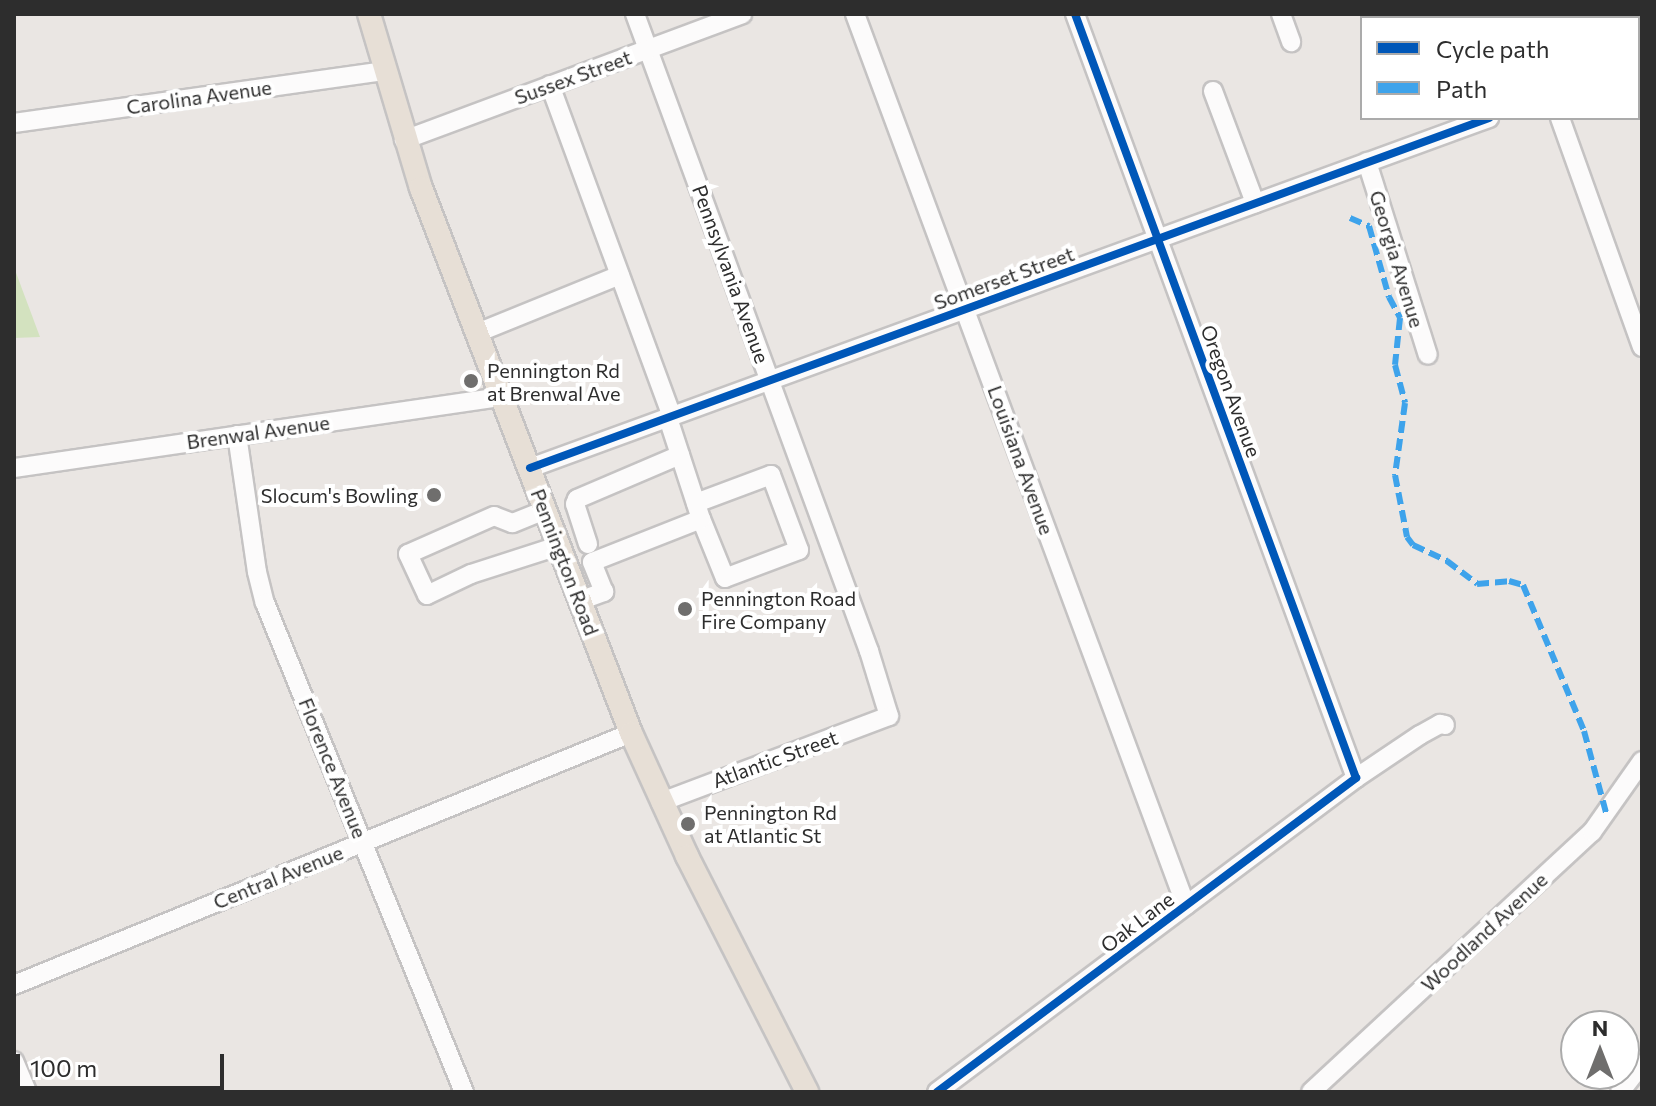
<!DOCTYPE html>
<html>
<head>
<meta charset="utf-8">
<style>
  body { margin:0 }
  #map { position:relative; width:1656px; height:1106px; overflow:hidden; background:#eae6e3; font-family:Commissioner,sans-serif }
  div>[style] { position:absolute }
  .green>* { inset:0; background:#d3e2bf }
  .roads { filter:drop-shadow(2px 0 #c5c3c3) drop-shadow(-2px 0 #c5c3c3) drop-shadow(0 2px #c5c3c3) drop-shadow(0 -2px #c5c3c3) }
  .minor>* { height:18px; margin:-9px; padding:0 9px; transform-origin:9px; border-radius:9px; background:#fcfbfb }
  .major>* { height:22px; margin:-11px; padding:0 11px; transform-origin:11px; border-radius:11px; background:#e7dfd6 }
  .quiet>* { height:6px; margin-top:-3px; transform-origin:0; background:repeating-linear-gradient(90deg,#3ea3eb 0 12px,transparent 0 18px) }
  .cycleway>* { height:8px; margin:-4px; padding:0 4px; transform-origin:4px; border-radius:4px; background:#0057b8 }
  .dots>* { width:22px; height:22px; translate:-50% -50%; box-sizing:border-box; border:4px solid #fff; border-radius:50% }
  span { translate:-50% -50%; white-space:nowrap; text-align:center; line-height:1.15; -webkit-text-stroke:8px #fff; paint-order:stroke }
  .street-label { font-size:20px; color:#2d2d2d }
  .poi-label { font-size:20px; color:#2d2d2d }
  .left { translate:0 -50%; text-align:left }
  .right { translate:-100% -50%; text-align:right }
  .frame { position:absolute; inset:0; border:16px solid #2d2d2d; pointer-events:none }
  .legend { position:absolute; left:1360px; top:16px; width:280px; height:104px; box-sizing:border-box; background:#fff; border:2px solid #ababab; margin:0; padding:10px 14px; list-style:none; font-size:24px; color:#2d2d2d }
  .legend li { display:flex; align-items:center; gap:16px; height:40px }
  .legend b { width:40px; border:2px solid #ababab }
  .north { position:absolute; left:1560px; top:1010px; width:80px; height:80px; box-sizing:border-box; background:#fff; border:2px solid #ababab; border-radius:50%; rotate:0deg; font-size:22px; font-weight:700; line-height:32px; text-align:center; color:#2d2d2d }
  .north::after { content:''; display:block; margin:auto; width:28px; height:36px; background:#6f6e6d; clip-path:polygon(50% 0,100% 100%,50% 72%,0 100%) }
  .scale { position:absolute; left:16px; top:1054px; width:208px; height:36px; box-sizing:border-box; border:4px solid #2d2d2d; border-top:0; padding-left:10px; font-size:24px; line-height:28px; white-space:nowrap; color:#2d2d2d; -webkit-text-stroke:6px #fff; paint-order:stroke }
</style>
</head>
<body>
<div id="map">
  <div class="green">
    <i style="clip-path:polygon(14px 270px,15px 270px,40px 337px,14px 338px)"></i>
  </div>
  <div class="roads">
    <div class="minor">
      <i style="left:635px;top:14px;width:679px;rotate:69.83deg"></i>
      <i style="left:869px;top:651px;width:68px;rotate:72.9deg"></i>
      <i style="left:889px;top:716px;width:244px;rotate:159.3deg"></i>
      <i style="left:855px;top:14px;width:951px;rotate:69.64deg"></i>
      <i style="left:1075px;top:14px;width:814px;rotate:69.81deg"></i>
      <i style="left:1281px;top:14px;width:30px;rotate:70deg"></i>
      <i style="left:1638px;top:62px;width:4px;rotate:-27deg"></i>
      <i style="left:550px;top:85px;width:353px;rotate:69.8deg"></i>
      <i style="left:1213px;top:91px;width:120px;rotate:69.4deg"></i>
      <i style="left:1560px;top:118px;width:243px;rotate:70.3deg"></i>
      <i style="left:14px;top:123px;width:373px;rotate:-8deg"></i>
      <i style="left:404px;top:140px;width:361px;rotate:-20.4deg"></i>
      <i style="left:1367px;top:162px;width:202px;rotate:72.5deg"></i>
      <i style="left:477px;top:333px;width:154px;rotate:-22.1deg"></i>
      <i style="left:237px;top:435px;width:138px;rotate:81.7deg"></i>
      <i style="left:257px;top:572px;width:32px;rotate:76deg"></i>
      <i style="left:265px;top:603px;width:528px;rotate:67.86deg"></i>
      <i style="left:14px;top:468px;width:492px;rotate:-8.3deg"></i>
      <i style="left:530px;top:468px;width:1021px;rotate:-20.05deg"></i>
      <i style="left:696px;top:503px;width:80px;rotate:-20.5deg"></i>
      <i style="left:771px;top:475px;width:80px;rotate:69.5deg"></i>
      <i style="left:799px;top:550px;width:79px;rotate:159.3deg"></i>
      <i style="left:725px;top:578px;width:64px;rotate:-112.1deg"></i>
      <i style="left:545px;top:510px;width:35px;rotate:158deg"></i>
      <i style="left:512px;top:523px;width:19px;rotate:-159deg"></i>
      <i style="left:494px;top:516px;width:94px;rotate:156.2deg"></i>
      <i style="left:408px;top:554px;width:45px;rotate:65.1deg"></i>
      <i style="left:427px;top:595px;width:49px;rotate:-25.5deg"></i>
      <i style="left:471px;top:574px;width:91px;rotate:-17.8deg"></i>
      <i style="left:588px;top:544px;width:42px;rotate:-108deg"></i>
      <i style="left:575px;top:504px;width:5px;rotate:-68deg"></i>
      <i style="left:577px;top:499px;width:112px;rotate:-23.1deg"></i>
      <i style="left:579px;top:601px;width:27px;rotate:-20deg"></i>
      <i style="left:604px;top:592px;width:32px;rotate:-112deg"></i>
      <i style="left:592px;top:562px;width:117px;rotate:-21.5deg"></i>
      <i style="left:701px;top:519px;width:106px;rotate:-108.1deg"></i>
      <i style="left:14px;top:985px;width:666px;rotate:-22.22deg"></i>
      <i style="left:14px;top:1061px;width:34px;rotate:67deg"></i>
      <i style="left:937px;top:1092px;width:524px;rotate:-36.85deg"></i>
      <i style="left:1356px;top:778px;width:77px;rotate:-33.9deg"></i>
      <i style="left:1420px;top:735px;width:23px;rotate:-29deg"></i>
      <i style="left:1440px;top:724px;width:5px;rotate:11deg"></i>
      <i style="left:1311px;top:1092px;width:383px;rotate:-42.8deg"></i>
      <i style="left:1592px;top:832px;width:87px;rotate:-54.8deg"></i>
      <i style="left:1620px;top:1092px;width:36px;rotate:-52deg"></i>
    </div>
    <div class="major">
      <i style="left:369px;top:14px;width:182px;rotate:73.4deg"></i>
      <i style="left:421px;top:188px;width:584px;rotate:68.93deg"></i>
      <i style="left:631px;top:733px;width:135px;rotate:65.5deg"></i>
      <i style="left:687px;top:856px;width:265px;rotate:63deg"></i>
    </div>
  </div>
  <div class="quiet">
    <i style="left:1350px;top:218px;width:21px;rotate:23deg"></i>
    <i style="left:1369px;top:226px;width:74px;rotate:74.3deg"></i>
    <i style="left:1389px;top:297px;width:24px;rotate:62deg"></i>
    <i style="left:1400px;top:318px;width:47px;rotate:96.1deg"></i>
    <i style="left:1395px;top:365px;width:39px;rotate:75deg"></i>
    <i style="left:1405px;top:403px;width:73px;rotate:97.9deg"></i>
    <i style="left:1395px;top:475px;width:63px;rotate:79deg"></i>
    <i style="left:1407px;top:537px;width:10px;rotate:53deg"></i>
    <i style="left:1413px;top:545px;width:38px;rotate:25deg"></i>
    <i style="left:1447px;top:561px;width:38px;rotate:37deg"></i>
    <i style="left:1477px;top:584px;width:32px;rotate:-5deg"></i>
    <i style="left:1509px;top:581px;width:15px;rotate:16deg"></i>
    <i style="left:1523px;top:585px;width:158px;rotate:67.3deg"></i>
    <i style="left:1584px;top:731px;width:88px;rotate:74.9deg"></i>
  </div>
  <div class="cycleway">
    <i style="left:530px;top:468px;width:1021px;rotate:-20.05deg"></i>
    <i style="left:937px;top:1092px;width:524px;rotate:-36.85deg"></i>
    <i style="left:1356px;top:778px;width:814px;rotate:-110.19deg"></i>
  </div>
  <div class="dots">
    <i style="left:471px;top:381px;background:#6f6e6d"></i>
    <i style="left:434px;top:495px;background:#6f6e6d"></i>
    <i style="left:685px;top:609px;background:#6f6e6d"></i>
    <i style="left:688px;top:824px;background:#6f6e6d"></i>
  </div>
  <div class="street-label">
    <span style="left:573px;top:77px;rotate:-20deg">Sussex Street</span>
    <span style="left:199px;top:97px;rotate:-8deg">Carolina Avenue</span>
    <span style="left:1397px;top:259px;rotate:73deg">Georgia Avenue</span>
    <span style="left:731px;top:274px;rotate:70deg">Pennsylvania Avenue</span>
    <span style="left:1004px;top:278px;rotate:-20deg">Somerset Street</span>
    <span style="left:1231px;top:391px;rotate:70deg">Oregon Avenue</span>
    <span style="left:258px;top:432px;rotate:-8deg">Brenwal Avenue</span>
    <span style="left:1021px;top:460px;rotate:70deg">Louisiana Avenue</span>
    <span style="left:565px;top:562px;rotate:69deg">Pennington Road</span>
    <span style="left:775px;top:759px;rotate:-20deg">Atlantic Street</span>
    <span style="left:333px;top:768px;rotate:68deg">Florence Avenue</span>
    <span style="left:278px;top:877px;rotate:-22deg">Central Avenue</span>
    <span style="left:1137px;top:922px;rotate:-37deg">Oak Lane</span>
    <span style="left:1484px;top:932px;rotate:-43deg">Woodland Avenue</span>
  </div>
  <div class="poi-label">
    <span class="left" style="left:487px;top:382px">Pennington Rd<br>at Brenwal Ave</span>
    <span class="right" style="left:418px;top:495px">Slocum's Bowling</span>
    <span class="left" style="left:701px;top:610px">Pennington Road<br>Fire Company</span>
    <span class="left" style="left:704px;top:824px">Pennington Rd<br>at Atlantic St</span>
  </div>
  <div class="frame"></div>
  <ul class="legend">
  <li><b style="height:10px;background:#0057b8"></b>Cycle path</li>
  <li><b style="height:10px;background:#3ea3eb"></b>Path</li>
  </ul>
  <div class="north">N</div>
  <div class="scale">100 m</div>
</div>
</body>
</html>
